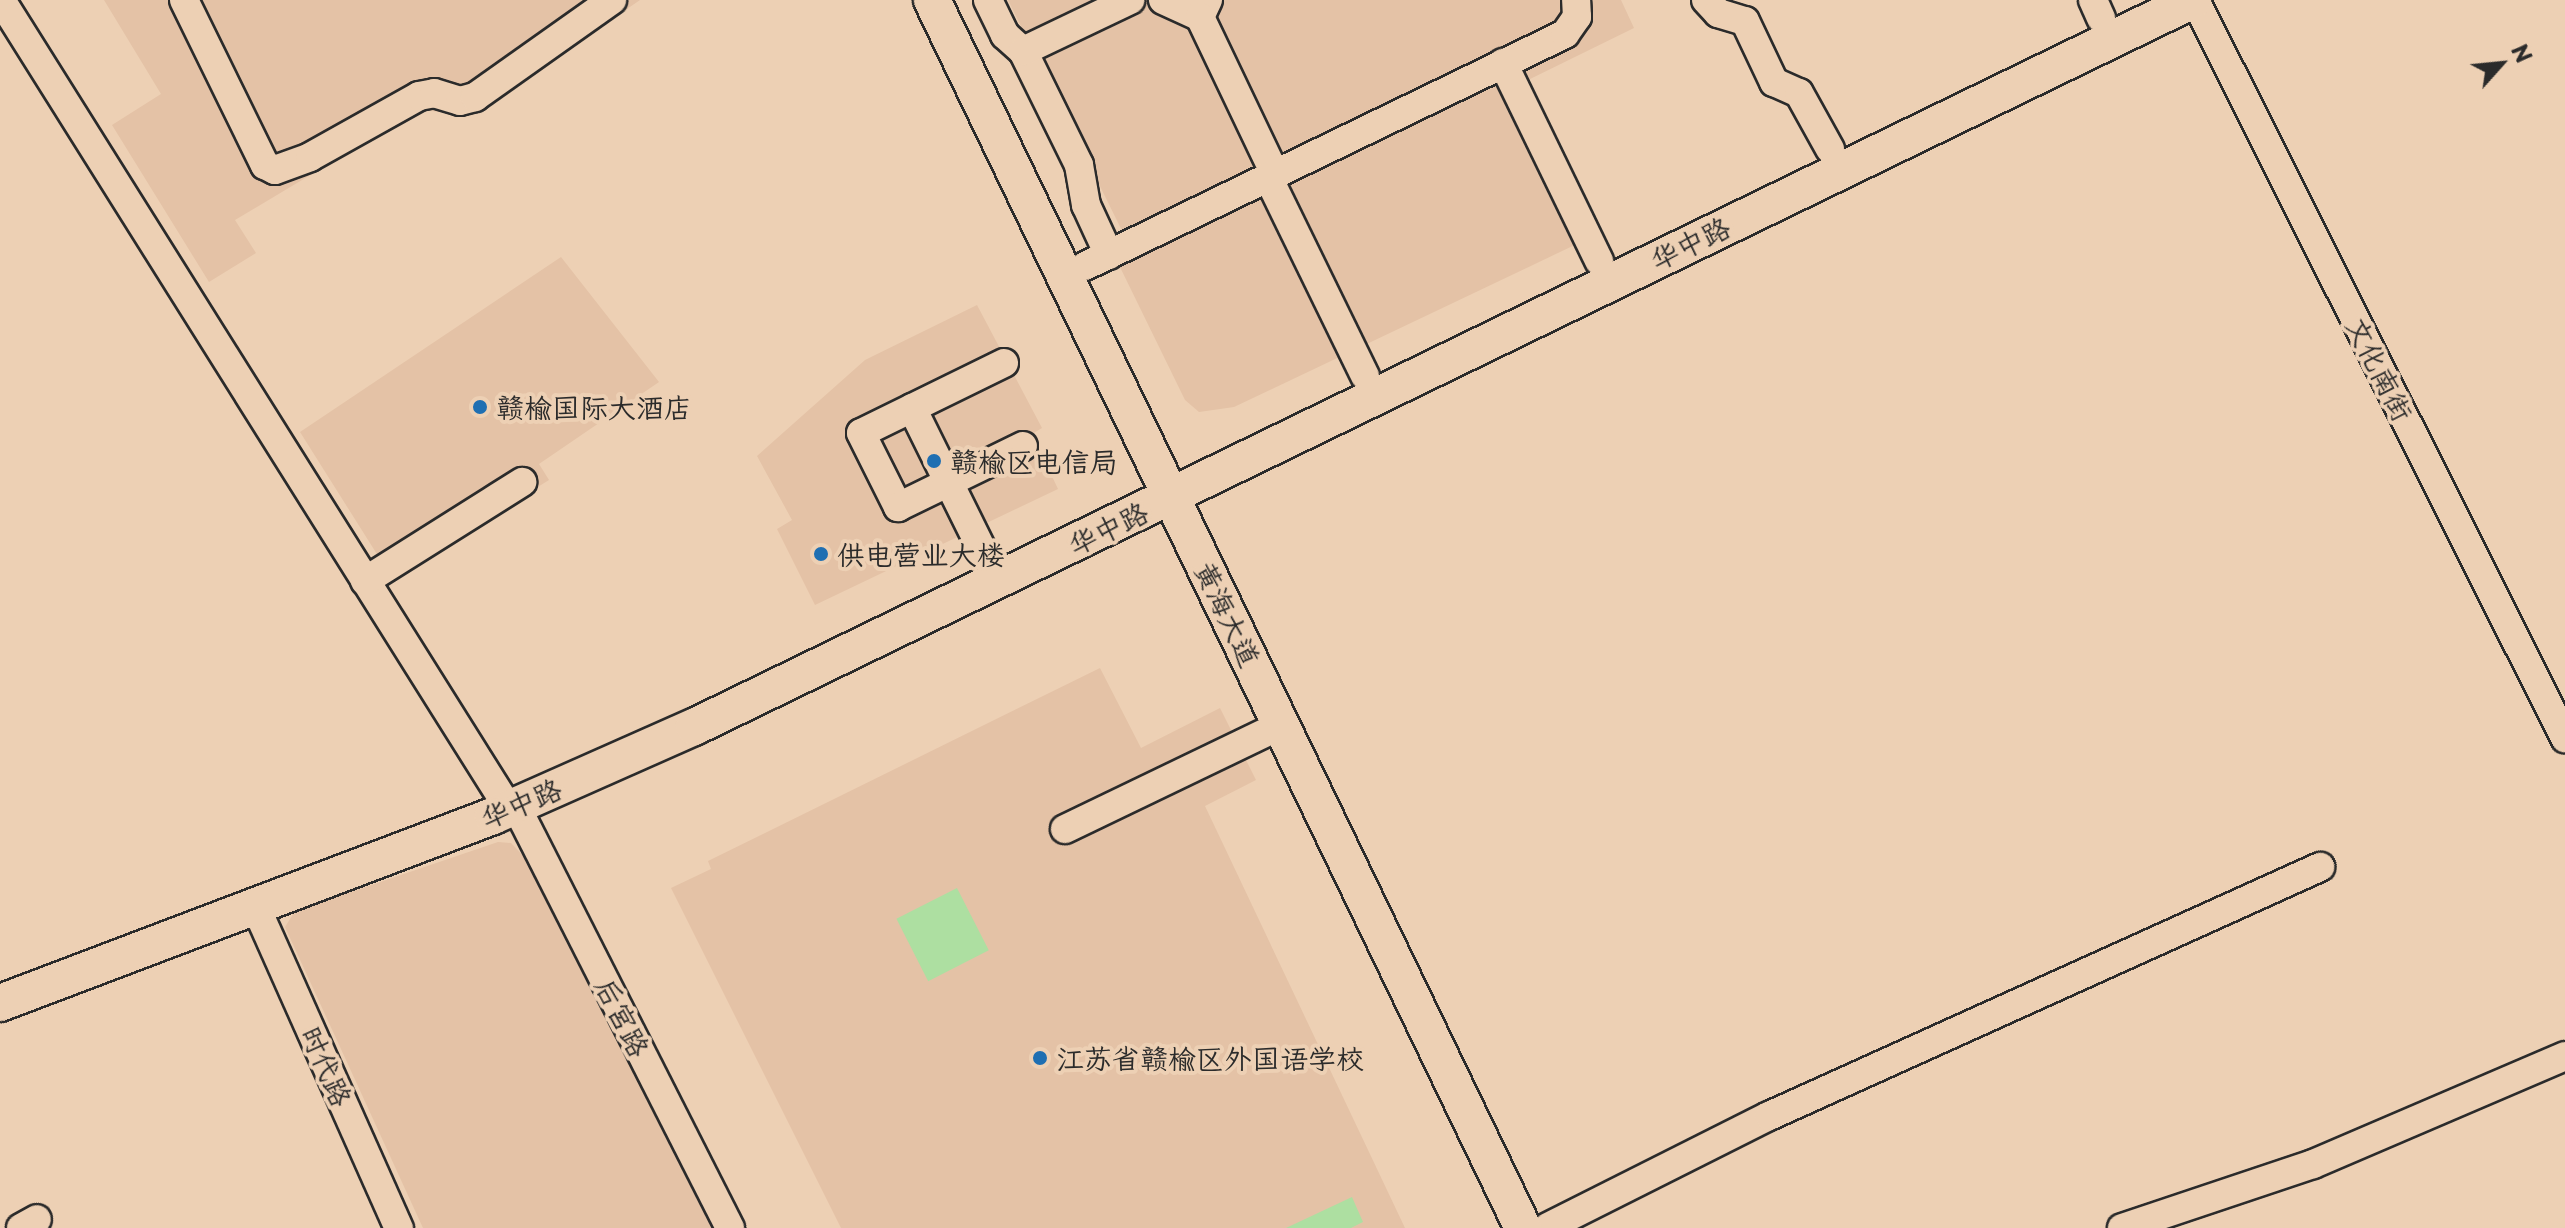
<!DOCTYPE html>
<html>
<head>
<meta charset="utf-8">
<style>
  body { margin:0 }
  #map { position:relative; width:2565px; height:1228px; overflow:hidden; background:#edd0b4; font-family:"Playpen Sans","LXGW WenKai TC",sans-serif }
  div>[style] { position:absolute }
  .built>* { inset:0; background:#e4c2a6 }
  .green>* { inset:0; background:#addfa1; transform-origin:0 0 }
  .roads { filter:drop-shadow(2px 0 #2b2b2b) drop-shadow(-2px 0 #2b2b2b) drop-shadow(0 2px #2b2b2b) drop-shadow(0 -2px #2b2b2b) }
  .minor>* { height:28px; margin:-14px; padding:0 14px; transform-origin:14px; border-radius:14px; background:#edd0b4 }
  .major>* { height:36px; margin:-18px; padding:0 18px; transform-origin:18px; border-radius:18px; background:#edd0b4 }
  .dots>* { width:22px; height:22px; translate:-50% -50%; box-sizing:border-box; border:4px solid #edd0b4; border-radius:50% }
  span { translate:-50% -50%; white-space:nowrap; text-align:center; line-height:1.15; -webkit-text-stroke:8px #edd0b4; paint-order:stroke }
  .street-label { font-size:28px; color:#2b2b2b }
  .poi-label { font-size:28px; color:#2b2b2b }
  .left { translate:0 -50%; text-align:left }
  .north { position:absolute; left:2461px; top:24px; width:80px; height:80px; -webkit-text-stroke:6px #edd0b4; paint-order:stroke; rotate:63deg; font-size:22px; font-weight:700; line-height:32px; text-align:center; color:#2b2b2b }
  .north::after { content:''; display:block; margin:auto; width:28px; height:36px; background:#2b2b2b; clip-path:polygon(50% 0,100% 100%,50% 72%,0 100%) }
</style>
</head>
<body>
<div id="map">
  <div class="built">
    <i style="clip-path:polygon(104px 0,640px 0,473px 115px,419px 110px,235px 220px,256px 253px,209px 282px,112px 125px,161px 94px)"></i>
    <i style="clip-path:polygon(1008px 0,1621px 0,1634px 28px,1526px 81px,1600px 233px,1234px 407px,1199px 412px,1185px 400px,1118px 263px,1134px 255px)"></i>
    <i style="clip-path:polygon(561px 257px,659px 382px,539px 464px,549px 480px,392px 578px,300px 432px)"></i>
    <i style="clip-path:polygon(977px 305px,1042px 428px,1032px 434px,1058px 489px,815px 605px,777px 529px,792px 520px,757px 456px,865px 360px)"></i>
    <i style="clip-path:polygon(1100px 668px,1141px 748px,1220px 708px,1256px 780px,1205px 806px,1405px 1228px,841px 1228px,671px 888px,711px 869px,708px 861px)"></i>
    <i style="clip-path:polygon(498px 842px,511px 843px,530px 863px,714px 1228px,423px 1228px,285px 927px,295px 911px)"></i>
  </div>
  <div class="green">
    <i style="left:957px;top:888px;width:70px;height:68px;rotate:63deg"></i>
    <i style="clip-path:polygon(1352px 1197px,1363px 1222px,1351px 1228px,1286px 1228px)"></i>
  </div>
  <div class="roads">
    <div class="minor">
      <i style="left:1px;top:0;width:955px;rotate:57.87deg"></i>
      <i style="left:184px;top:0;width:184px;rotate:63.9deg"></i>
      <i style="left:265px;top:165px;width:11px;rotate:27deg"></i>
      <i style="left:275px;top:170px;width:37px;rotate:-20deg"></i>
      <i style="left:310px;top:157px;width:125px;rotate:-29.2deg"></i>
      <i style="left:419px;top:96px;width:15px;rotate:-11deg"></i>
      <i style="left:434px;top:93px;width:27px;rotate:17deg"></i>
      <i style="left:460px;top:101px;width:16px;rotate:-15deg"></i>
      <i style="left:475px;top:97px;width:168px;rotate:-35.3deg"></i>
      <i style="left:988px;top:0;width:39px;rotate:64deg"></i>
      <i style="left:1005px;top:35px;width:24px;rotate:42deg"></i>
      <i style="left:1023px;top:51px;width:127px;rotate:63.8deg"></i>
      <i style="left:1079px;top:165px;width:41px;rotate:80.1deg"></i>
      <i style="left:1086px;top:205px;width:55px;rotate:65.3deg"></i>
      <i style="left:1163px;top:0;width:41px;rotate:24.7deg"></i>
      <i style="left:1200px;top:17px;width:19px;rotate:-65deg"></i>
      <i style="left:1706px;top:0;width:18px;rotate:47deg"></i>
      <i style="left:1718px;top:13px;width:28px;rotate:17deg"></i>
      <i style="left:1745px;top:21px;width:68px;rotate:64.6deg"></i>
      <i style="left:1774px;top:82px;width:27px;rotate:24deg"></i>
      <i style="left:1799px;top:93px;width:64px;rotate:61deg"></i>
      <i style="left:2093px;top:0;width:20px;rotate:66deg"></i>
      <i style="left:2195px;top:0;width:826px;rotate:63.37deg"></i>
      <i style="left:1200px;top:17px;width:174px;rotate:64.5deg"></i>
      <i style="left:1023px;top:51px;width:119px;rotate:-25.5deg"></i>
      <i style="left:1503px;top:63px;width:220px;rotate:64.1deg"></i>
      <i style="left:1268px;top:177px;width:221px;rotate:64deg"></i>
      <i style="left:1085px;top:266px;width:533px;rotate:-25.8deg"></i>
      <i style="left:1565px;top:34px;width:21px;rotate:-55deg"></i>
      <i style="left:1577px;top:17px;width:17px;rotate:-93deg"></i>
      <i style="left:1004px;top:363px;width:159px;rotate:153.9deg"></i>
      <i style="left:861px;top:433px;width:83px;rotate:63.4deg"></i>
      <i style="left:898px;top:507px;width:139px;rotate:-26deg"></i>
      <i style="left:912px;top:408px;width:169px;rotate:63.7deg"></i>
      <i style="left:365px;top:581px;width:186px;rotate:-32.2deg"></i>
      <i style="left:516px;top:806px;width:473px;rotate:63.1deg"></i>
      <i style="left:1065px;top:829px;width:240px;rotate:-25.7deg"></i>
      <i style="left:255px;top:905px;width:354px;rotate:66deg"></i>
      <i style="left:1548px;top:1227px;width:247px;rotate:-26.7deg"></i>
      <i style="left:1769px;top:1116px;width:605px;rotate:-24.32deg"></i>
      <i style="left:21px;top:1228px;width:18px;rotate:-29deg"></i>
      <i style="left:2122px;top:1228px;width:201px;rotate:-18.5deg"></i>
      <i style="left:2313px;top:1164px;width:274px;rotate:-23.2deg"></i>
    </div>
    <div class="major">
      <i style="left:932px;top:0;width:1363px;rotate:64.3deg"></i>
      <i style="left:0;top:1003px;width:527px;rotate:-20.77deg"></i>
      <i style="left:493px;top:816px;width:220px;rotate:-23.9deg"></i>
      <i style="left:694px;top:727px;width:1666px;rotate:-25.87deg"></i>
    </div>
  </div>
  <div class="dots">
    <i style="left:480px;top:407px;background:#1f6fb2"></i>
    <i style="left:934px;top:461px;background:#1f6fb2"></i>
    <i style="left:821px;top:554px;background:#1f6fb2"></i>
    <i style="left:1040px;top:1058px;background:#1f6fb2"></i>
  </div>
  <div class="street-label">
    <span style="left:1690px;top:243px;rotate:-26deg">华中路</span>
    <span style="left:2380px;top:369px;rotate:63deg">文化南街</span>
    <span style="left:1108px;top:528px;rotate:-26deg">华中路</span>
    <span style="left:1228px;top:614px;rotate:64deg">黄海大道</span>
    <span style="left:521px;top:803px;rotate:-23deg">华中路</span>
    <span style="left:623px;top:1017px;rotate:63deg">后宫路</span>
    <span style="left:327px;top:1066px;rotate:66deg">时代路</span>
  </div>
  <div class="poi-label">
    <span class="left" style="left:496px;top:407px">赣榆国际大酒店</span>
    <span class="left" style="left:950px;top:461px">赣榆区电信局</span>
    <span class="left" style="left:837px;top:554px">供电营业大楼</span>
    <span class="left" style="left:1056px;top:1058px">江苏省赣榆区外国语学校</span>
  </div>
  <div class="north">N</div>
</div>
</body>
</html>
